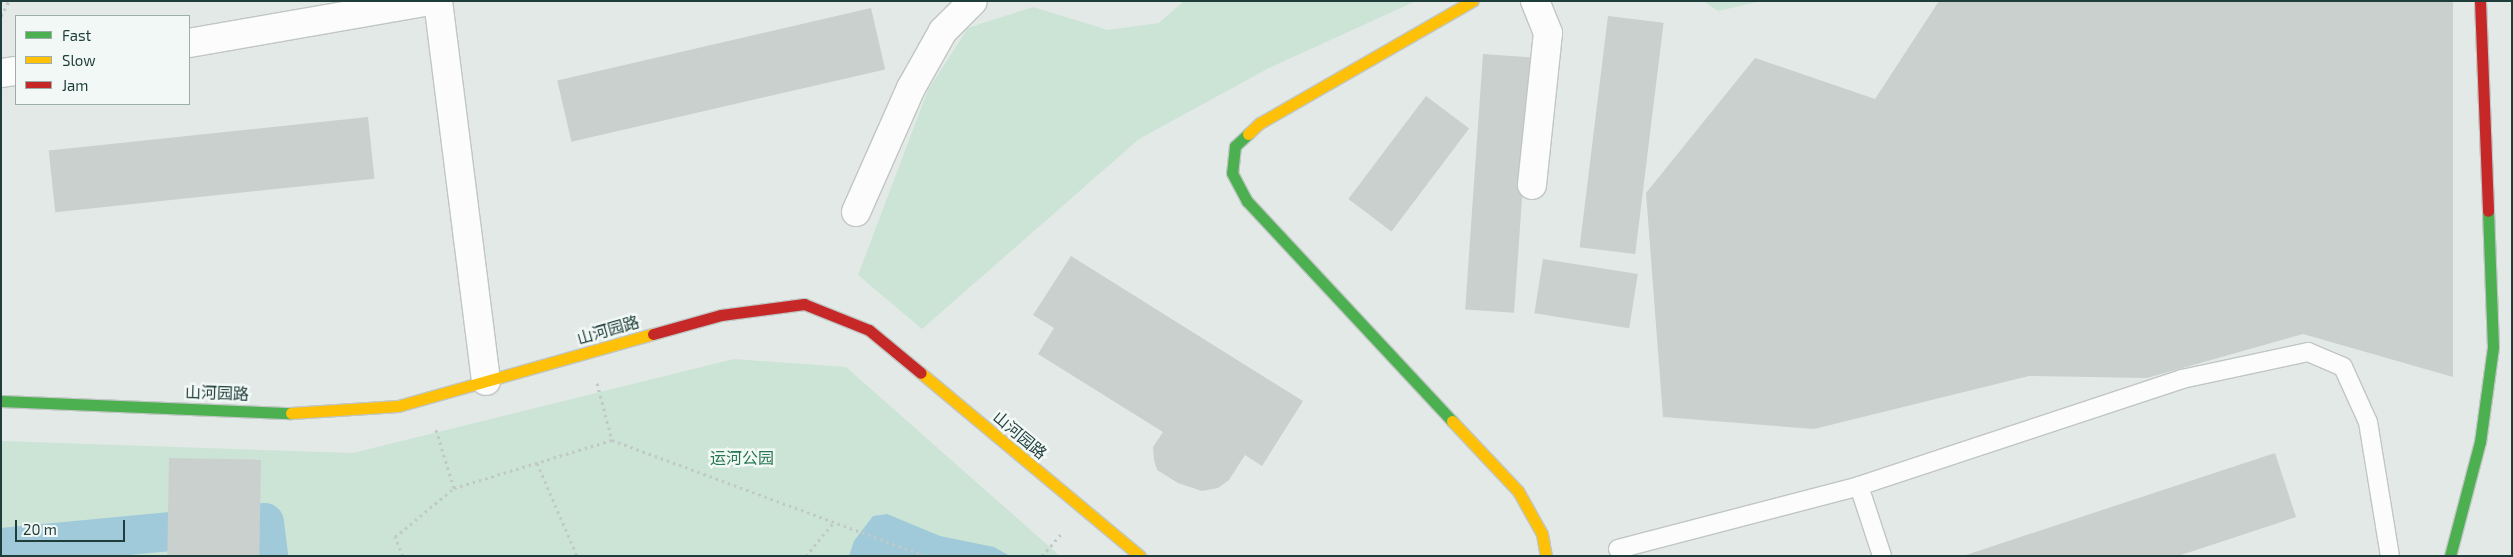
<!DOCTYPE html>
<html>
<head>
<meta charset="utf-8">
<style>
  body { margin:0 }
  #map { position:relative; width:2513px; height:557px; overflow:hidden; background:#e3e9e7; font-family:"Exo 2","Noto Sans SC",sans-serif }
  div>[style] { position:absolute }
  .green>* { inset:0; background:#cbe4d5 }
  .water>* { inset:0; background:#a0cada }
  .canal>* { height:39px; margin:-19.5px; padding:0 19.5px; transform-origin:19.5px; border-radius:19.5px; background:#a0cada }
  .building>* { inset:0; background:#cad0ce; transform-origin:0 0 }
  .path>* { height:3px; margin-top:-1.5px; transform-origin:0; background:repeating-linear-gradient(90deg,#c0c9c8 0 2.5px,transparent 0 6.5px) }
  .roads { filter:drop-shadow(1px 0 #c0c6c4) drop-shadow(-1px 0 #c0c6c4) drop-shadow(0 1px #c0c6c4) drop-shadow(0 -1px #c0c6c4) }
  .lane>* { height:18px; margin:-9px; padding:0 9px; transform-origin:9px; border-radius:9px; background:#fbfcfb }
  .street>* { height:28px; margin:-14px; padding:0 14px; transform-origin:14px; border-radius:14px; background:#fbfcfb }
  .fast>* { height:11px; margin:-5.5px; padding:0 5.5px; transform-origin:5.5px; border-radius:5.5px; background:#4caf50 }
  .slow>* { height:11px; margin:-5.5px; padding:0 5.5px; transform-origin:5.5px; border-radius:5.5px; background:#ffc107 }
  .jam>* { height:11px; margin:-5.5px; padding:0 5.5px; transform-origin:5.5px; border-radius:5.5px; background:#c62828 }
  span { translate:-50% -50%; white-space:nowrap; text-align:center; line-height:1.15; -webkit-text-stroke:5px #f1f8f5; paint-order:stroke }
  .street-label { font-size:16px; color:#1f3d3a }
  .park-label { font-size:16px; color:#277751 }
  .frame { position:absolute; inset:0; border:2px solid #1f3d3a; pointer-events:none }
  .legend { position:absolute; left:15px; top:15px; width:175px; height:90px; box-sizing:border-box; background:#f1f8f5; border:1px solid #9dadaa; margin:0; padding:6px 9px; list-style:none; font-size:15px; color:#1f3d3a }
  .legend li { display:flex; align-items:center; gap:10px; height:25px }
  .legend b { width:25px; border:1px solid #9dadaa }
  .scale { position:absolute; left:15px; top:520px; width:110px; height:22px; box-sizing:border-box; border:2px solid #1f3d3a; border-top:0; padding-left:6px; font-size:15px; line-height:18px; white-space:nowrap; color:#1f3d3a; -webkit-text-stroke:4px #f1f8f5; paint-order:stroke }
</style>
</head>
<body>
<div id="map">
  <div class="green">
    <i style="clip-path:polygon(1184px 1px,1416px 1px,1269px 68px,1139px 139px,922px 329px,858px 275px,928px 90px,968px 28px,1033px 7px,1108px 30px,1159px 23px)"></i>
    <i style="clip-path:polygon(1703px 1px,1762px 1px,1718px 11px)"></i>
    <i style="clip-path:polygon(734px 359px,846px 367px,1060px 556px,1px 556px,1px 441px,353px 453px)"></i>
  </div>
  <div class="water">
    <i style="clip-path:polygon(887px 514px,940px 536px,994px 547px,1010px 556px,849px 556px,854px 541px,873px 516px)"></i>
  </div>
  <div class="canal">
    <i style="left:1px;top:547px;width:264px;rotate:-5.4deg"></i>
    <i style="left:264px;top:522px;width:34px;rotate:83deg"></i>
  </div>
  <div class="building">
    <i style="clip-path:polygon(1939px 1px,2453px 1px,2453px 377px,2303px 334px,2147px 378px,2029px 376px,1814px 429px,1663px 417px,1646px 193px,1755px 58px,1875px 99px)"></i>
    <i style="left:871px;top:8px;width:63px;height:322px;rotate:77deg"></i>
    <i style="left:1608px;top:16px;width:56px;height:233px;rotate:7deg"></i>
    <i style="left:1483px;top:54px;width:49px;height:256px;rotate:4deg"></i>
    <i style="left:1426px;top:96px;width:54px;height:129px;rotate:37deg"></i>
    <i style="left:368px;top:117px;width:62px;height:321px;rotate:84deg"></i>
    <i style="clip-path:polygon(1071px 256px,1303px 401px,1262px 466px,1245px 455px,1229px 480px,1218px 488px,1202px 491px,1178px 483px,1157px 470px,1154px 460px,1153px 447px,1163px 432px,1038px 354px,1054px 328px,1033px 315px)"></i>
    <i style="left:1543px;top:259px;width:96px;height:55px;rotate:9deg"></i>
    <i style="clip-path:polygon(2275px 453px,2296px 517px,2178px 556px,1963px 556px)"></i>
    <i style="left:169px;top:458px;width:92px;height:98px;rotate:1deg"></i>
  </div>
  <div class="path">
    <i style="left:1px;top:16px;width:17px;rotate:-62deg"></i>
    <i style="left:597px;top:383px;width:59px;rotate:75.3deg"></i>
    <i style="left:537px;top:463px;width:101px;rotate:66.7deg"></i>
    <i style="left:454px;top:488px;width:165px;rotate:-16.9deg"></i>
    <i style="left:612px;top:440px;width:335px;rotate:20.3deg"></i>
    <i style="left:403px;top:556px;width:21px;rotate:-113deg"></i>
    <i style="left:395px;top:537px;width:77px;rotate:-39.7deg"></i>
    <i style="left:454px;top:488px;width:61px;rotate:-107.2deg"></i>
    <i style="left:806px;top:556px;width:44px;rotate:-50.5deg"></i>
    <i style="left:1042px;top:556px;width:29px;rotate:-49deg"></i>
  </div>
  <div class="roads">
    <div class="lane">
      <i style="left:1859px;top:486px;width:74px;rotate:71.8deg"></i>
      <i style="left:1618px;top:549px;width:249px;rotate:-14.6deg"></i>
      <i style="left:1859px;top:486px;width:340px;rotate:-18.3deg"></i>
      <i style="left:2182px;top:379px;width:129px;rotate:-12.1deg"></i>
      <i style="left:2308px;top:352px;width:38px;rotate:23deg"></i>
      <i style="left:2343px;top:367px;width:60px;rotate:65.6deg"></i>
      <i style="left:2368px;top:422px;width:136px;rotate:80.7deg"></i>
    </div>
    <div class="street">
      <i style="left:438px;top:1px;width:383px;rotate:82.8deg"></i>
      <i style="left:189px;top:43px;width:244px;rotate:-9.9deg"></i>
      <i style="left:1px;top:73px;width:15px;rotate:-8deg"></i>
      <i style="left:1532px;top:185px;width:153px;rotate:-84deg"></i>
      <i style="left:1548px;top:33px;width:35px;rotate:-112deg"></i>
      <i style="left:856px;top:212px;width:136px;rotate:-66.1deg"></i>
      <i style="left:911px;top:88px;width:65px;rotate:-60.7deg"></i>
      <i style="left:943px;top:31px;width:42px;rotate:-45deg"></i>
    </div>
    <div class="fast">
      <i style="left:1248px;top:134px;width:18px;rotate:137deg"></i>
      <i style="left:1235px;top:146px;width:27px;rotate:96deg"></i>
      <i style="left:1232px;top:173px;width:32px;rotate:62deg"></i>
      <i style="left:1247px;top:201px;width:301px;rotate:47deg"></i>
      <i style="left:1px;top:401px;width:290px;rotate:2.4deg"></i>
      <i style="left:2450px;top:556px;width:118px;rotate:-75.3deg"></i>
      <i style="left:2480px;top:442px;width:96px;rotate:-82.2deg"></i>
      <i style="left:2493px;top:347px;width:136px;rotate:-92.1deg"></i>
    </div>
    <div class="slow">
      <i style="left:1248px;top:134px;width:16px;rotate:-43deg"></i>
      <i style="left:1260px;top:123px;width:245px;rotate:-29.9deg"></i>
      <i style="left:921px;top:373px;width:285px;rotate:39.9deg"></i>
      <i style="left:291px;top:413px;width:107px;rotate:-3.7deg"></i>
      <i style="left:398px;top:406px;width:265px;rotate:-15.8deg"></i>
      <i style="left:1452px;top:421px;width:96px;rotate:46.7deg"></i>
      <i style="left:1518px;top:491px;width:49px;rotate:60.8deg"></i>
      <i style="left:1542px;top:534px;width:22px;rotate:80deg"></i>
    </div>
    <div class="jam">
      <i style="left:2480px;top:1px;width:210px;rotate:87.8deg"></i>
      <i style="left:653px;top:334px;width:71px;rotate:-15.6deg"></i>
      <i style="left:721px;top:315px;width:84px;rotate:-7.5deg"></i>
      <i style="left:804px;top:304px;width:70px;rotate:21.8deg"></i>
      <i style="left:869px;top:330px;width:67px;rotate:39.6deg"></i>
    </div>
  </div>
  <div class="street-label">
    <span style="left:608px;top:330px;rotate:-16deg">山河园路</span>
    <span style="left:217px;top:393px;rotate:2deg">山河园路</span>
    <span style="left:1020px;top:435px;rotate:40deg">山河园路</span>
  </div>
  <div class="park-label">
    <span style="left:742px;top:458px">运河公园</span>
  </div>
  <div class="frame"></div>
  <ul class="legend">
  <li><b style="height:6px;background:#4caf50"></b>Fast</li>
  <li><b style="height:6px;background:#ffc107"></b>Slow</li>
  <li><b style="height:6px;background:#c62828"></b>Jam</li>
  </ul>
  <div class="scale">20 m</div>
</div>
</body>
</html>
